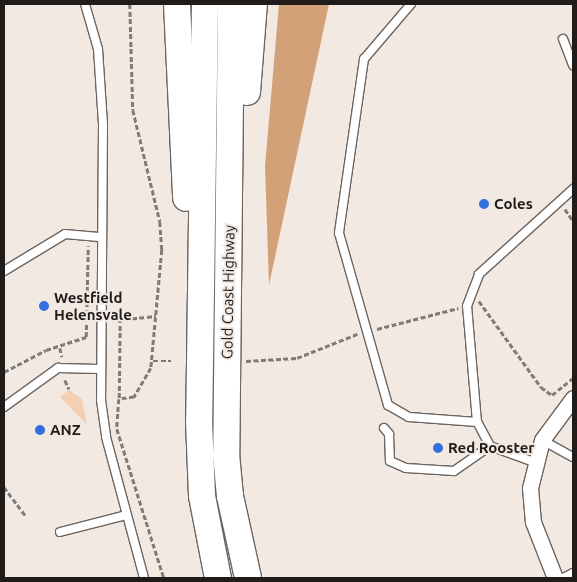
<!DOCTYPE html>
<html>
<head>
<meta charset="utf-8">
<style>
  body { margin:0 }
  #map { position:relative; width:577px; height:582px; overflow:hidden; background:#f2e9e2; font-family:Ubuntu,sans-serif }
  div>[style] { position:absolute }
  .green>* { inset:0; background:#f3d0b4 }
  .forest>* { inset:0; background:#d3a177 }
  .path>* { height:2.5px; margin-top:-1.25px; transform-origin:0; background:repeating-linear-gradient(90deg,#817b76 0 5px,transparent 0 7.5px) }
  .roads { filter:drop-shadow(1px 0 #6c645f) drop-shadow(-1px 0 #6c645f) drop-shadow(0 1px #6c645f) drop-shadow(0 -1px #6c645f) }
  .lane>* { height:8px; margin:-4px; padding:0 4px; transform-origin:4px; border-radius:4px; background:#fff }
  .street>* { height:15px; margin:-7.5px; padding:0 7.5px; transform-origin:7.5px; border-radius:7.5px; background:#fff }
  .highway>* { height:26px; margin:-13px; padding:0 13px; transform-origin:13px; border-radius:13px; background:#fff }
  .dots>* { width:14px; height:14px; translate:-50% -50%; box-sizing:border-box; border:2px solid #f2e9e2; border-radius:50% }
  span { translate:-50% -50%; white-space:nowrap; text-align:center; line-height:1.15; -webkit-text-stroke:4px #f2e9e2; paint-order:stroke }
  .poi-label { font-size:15px; color:#201c1a; font-weight:700 }
  .left { translate:0 -50%; text-align:left }
  .street-label { font-size:15px; color:#201c1a }
  .frame { position:absolute; inset:0; border:5px solid #201c1a; pointer-events:none }
</style>
</head>
<body>
<div id="map">
  <div class="green">
    <i style="clip-path:polygon(69px 390px,82px 399px,87px 425px,60px 397px)"></i>
  </div>
  <div class="forest">
    <i style="clip-path:polygon(279px 4px,329px 4px,269px 285px,265px 166px)"></i>
  </div>
  <div class="path">
    <i style="left:130px;top:4px;width:106px;rotate:88.4deg"></i>
    <i style="left:133px;top:110px;width:115px;rotate:76.4deg"></i>
    <i style="left:160px;top:222px;width:28px;rotate:86deg"></i>
    <i style="left:162px;top:250px;width:119px;rotate:95.3deg"></i>
    <i style="left:151px;top:368px;width:34px;rotate:120deg"></i>
    <i style="left:134px;top:397px;width:15px;rotate:172deg"></i>
    <i style="left:119px;top:399px;width:30px;rotate:94deg"></i>
    <i style="left:117px;top:429px;width:156px;rotate:72.5deg"></i>
    <i style="left:565px;top:209px;width:14px;rotate:56deg"></i>
    <i style="left:479px;top:301px;width:106px;rotate:54.2deg"></i>
    <i style="left:541px;top:387px;width:14px;rotate:36deg"></i>
    <i style="left:552px;top:395px;width:27px;rotate:-39deg"></i>
    <i style="left:117px;top:320px;width:39px;rotate:-6deg"></i>
    <i style="left:377px;top:329px;width:84px;rotate:-14.5deg"></i>
    <i style="left:60px;top:348px;width:9px;rotate:77deg"></i>
    <i style="left:153px;top:361px;width:18px"></i>
    <i style="left:246px;top:361px;width:51px;rotate:-3.4deg"></i>
    <i style="left:297px;top:358px;width:65px;rotate:-21.8deg"></i>
    <i style="left:4px;top:372px;width:47px;rotate:-27.6deg"></i>
    <i style="left:46px;top:350px;width:42px;rotate:-18deg"></i>
    <i style="left:86px;top:337px;width:91px;rotate:-88.7deg"></i>
    <i style="left:65px;top:380px;width:10px;rotate:66deg"></i>
    <i style="left:119px;top:398px;width:78px;rotate:-89.3deg"></i>
    <i style="left:4px;top:487px;width:36px;rotate:53deg"></i>
  </div>
  <div class="roads">
    <div class="lane">
      <i style="left:85px;top:4px;width:47px;rotate:73.9deg"></i>
      <i style="left:98px;top:49px;width:75px;rotate:86.2deg"></i>
      <i style="left:103px;top:124px;width:276px;rotate:90.4deg"></i>
      <i style="left:101px;top:400px;width:37px;rotate:82deg"></i>
      <i style="left:106px;top:437px;width:146px;rotate:74.9deg"></i>
      <i style="left:411px;top:4px;width:72px;rotate:130.5deg"></i>
      <i style="left:364px;top:59px;width:176px;rotate:98.2deg"></i>
      <i style="left:339px;top:233px;width:179px;rotate:74.1deg"></i>
      <i style="left:388px;top:405px;width:24px;rotate:30deg"></i>
      <i style="left:409px;top:417px;width:68px;rotate:4.2deg"></i>
      <i style="left:563px;top:39px;width:28px;rotate:69deg"></i>
      <i style="left:4px;top:271px;width:71px;rotate:-31.2deg"></i>
      <i style="left:65px;top:234px;width:34px;rotate:5deg"></i>
      <i style="left:4px;top:407px;width:67px;rotate:-35.8deg"></i>
      <i style="left:58px;top:368px;width:41px;rotate:1.4deg"></i>
      <i style="left:384px;top:428px;width:8px;rotate:50deg"></i>
      <i style="left:389px;top:434px;width:27px;rotate:88deg"></i>
      <i style="left:390px;top:461px;width:17px;rotate:24deg"></i>
      <i style="left:406px;top:468px;width:48px;rotate:3.6deg"></i>
      <i style="left:454px;top:471px;width:44px;rotate:-34.8deg"></i>
      <i style="left:542px;top:440px;width:35px;rotate:29deg"></i>
      <i style="left:534px;top:462px;width:47px;rotate:-160deg"></i>
      <i style="left:490px;top:446px;width:27px;rotate:-118deg"></i>
      <i style="left:477px;top:422px;width:116px;rotate:-94.9deg"></i>
      <i style="left:467px;top:306px;width:34px;rotate:-69deg"></i>
      <i style="left:479px;top:274px;width:127px;rotate:-42.1deg"></i>
      <i style="left:60px;top:532px;width:68px;rotate:-14.4deg"></i>
      <i style="left:563px;top:578px;width:11px;rotate:-27deg"></i>
    </div>
    <div class="street">
      <i style="left:555px;top:578px;width:60px;rotate:-111.4deg"></i>
      <i style="left:533px;top:522px;width:34px;rotate:-95deg"></i>
      <i style="left:530px;top:488px;width:49px;rotate:-76deg"></i>
      <i style="left:542px;top:440px;width:52px;rotate:-53.6deg"></i>
    </div>
    <div class="highway">
      <i style="left:177px;top:4px;width:194px;rotate:87.3deg"></i>
      <i style="left:205px;top:4px;width:417px;rotate:90.8deg"></i>
      <i style="left:199px;top:421px;width:75px;rotate:87.7deg"></i>
      <i style="left:202px;top:496px;width:84px;rotate:79deg"></i>
      <i style="left:231px;top:4px;width:450px;rotate:90.6deg"></i>
      <i style="left:226px;top:454px;width:42px;rotate:84.6deg"></i>
      <i style="left:230px;top:496px;width:84px;rotate:77.6deg"></i>
      <i style="left:247px;top:92px;width:88px;rotate:-85.5deg"></i>
    </div>
  </div>
  <div class="dots">
    <i style="left:484px;top:204px;background:#3270de"></i>
    <i style="left:44px;top:306px;background:#3270de"></i>
    <i style="left:40px;top:430px;background:#3270de"></i>
    <i style="left:438px;top:448px;background:#3270de"></i>
  </div>
  <div class="poi-label">
    <span class="left" style="left:494px;top:204px">Coles</span>
    <span class="left" style="left:54px;top:306px">Westfield<br>Helensvale</span>
    <span class="left" style="left:50px;top:430px">ANZ</span>
    <span class="left" style="left:448px;top:448px">Red Rooster</span>
  </div>
  <div class="street-label">
    <span style="left:228px;top:292px;rotate:-89deg">Gold Coast Highway</span>
  </div>
  <div class="frame"></div>
</div>
</body>
</html>
